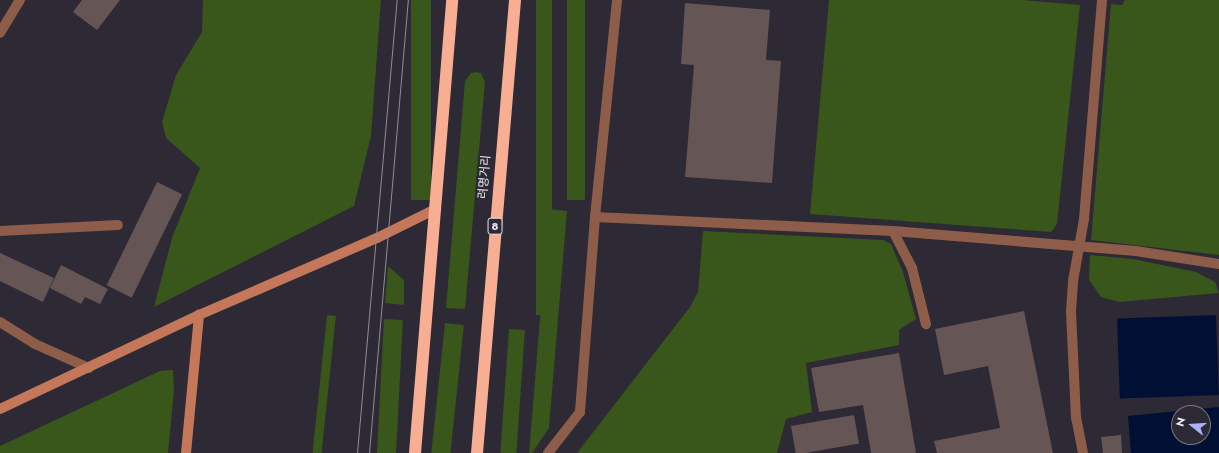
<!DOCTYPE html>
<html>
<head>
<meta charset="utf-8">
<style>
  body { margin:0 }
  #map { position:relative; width:1219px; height:453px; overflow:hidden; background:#2d2935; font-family:Jost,"Noto Sans KR",sans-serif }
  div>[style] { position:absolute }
  .green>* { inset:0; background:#39561b; transform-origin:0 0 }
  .water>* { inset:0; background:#001034; transform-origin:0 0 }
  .building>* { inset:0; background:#655; transform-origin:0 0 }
  .lane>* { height:10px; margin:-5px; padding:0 5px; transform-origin:5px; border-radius:5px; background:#8e5d4a }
  .street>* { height:10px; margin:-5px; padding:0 5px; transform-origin:5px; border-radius:5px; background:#8e5d4a }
  .secondary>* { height:10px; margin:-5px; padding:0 5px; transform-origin:5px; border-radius:5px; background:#c47759 }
  .highway>* { height:12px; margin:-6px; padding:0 6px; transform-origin:6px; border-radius:6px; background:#f7ae93 }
  .tram>* { height:1px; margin:-0.5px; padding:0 0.5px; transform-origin:0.5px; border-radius:0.5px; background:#908d97 }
  span { translate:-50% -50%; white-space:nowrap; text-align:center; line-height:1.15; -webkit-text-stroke:4px #2d2935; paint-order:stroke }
  .shield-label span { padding:1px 3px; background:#2d2935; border:1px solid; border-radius:3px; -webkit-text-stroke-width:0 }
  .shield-label { font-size:11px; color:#ebe9f1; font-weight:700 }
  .street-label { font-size:12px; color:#ebe9f1 }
  .north { position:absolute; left:1171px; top:405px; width:40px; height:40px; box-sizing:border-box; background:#2d2935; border:1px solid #797680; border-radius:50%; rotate:287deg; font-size:11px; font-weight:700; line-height:16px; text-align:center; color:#ebe9f1 }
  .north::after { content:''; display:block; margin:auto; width:14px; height:18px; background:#acaffb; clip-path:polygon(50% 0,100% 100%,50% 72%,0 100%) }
</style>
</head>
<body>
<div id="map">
  <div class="green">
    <i style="clip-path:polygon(203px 0,381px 0,371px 136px,354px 206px,154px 307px,172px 238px,200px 168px,166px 138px,162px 122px,176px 75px,202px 32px)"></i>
    <i style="left:411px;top:0;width:20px;height:200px"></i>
    <i style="left:536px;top:0;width:16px;height:315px"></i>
    <i style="left:567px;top:0;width:18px;height:200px"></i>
    <i style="clip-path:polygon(829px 0,1023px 0,1080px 5px,1057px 224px,1051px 232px,810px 214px)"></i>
    <i style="clip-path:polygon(1125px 0,1219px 0,1219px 255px,1091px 240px,1111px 4px,1122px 5px)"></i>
    <i style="clip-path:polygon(476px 72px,481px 73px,485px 82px,465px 309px,446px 308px,465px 81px,471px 73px)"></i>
    <i style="clip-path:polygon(549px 209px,567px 211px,549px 428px,532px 453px,529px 453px)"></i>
    <i style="clip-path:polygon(703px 231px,883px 240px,891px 244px,903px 272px,916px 319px,899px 330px,899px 345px,806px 363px,812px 412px,786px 419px,777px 453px,577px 453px,690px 307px,698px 292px)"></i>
    <i style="clip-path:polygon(1090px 255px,1133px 259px,1196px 272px,1215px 282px,1219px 293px,1119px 302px,1101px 297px,1089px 280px)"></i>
    <i style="clip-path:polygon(388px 266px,404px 280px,404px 305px,385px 303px)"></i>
    <i style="left:327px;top:315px;width:9px;height:139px;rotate:6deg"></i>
    <i style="left:384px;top:319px;width:19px;height:135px;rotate:3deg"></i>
    <i style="left:445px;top:323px;width:19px;height:131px;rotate:6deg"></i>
    <i style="left:509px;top:329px;width:16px;height:124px;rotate:4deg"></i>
    <i style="clip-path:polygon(173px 370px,174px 390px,168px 453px,0 453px,0 446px,160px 371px)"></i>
  </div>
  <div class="water">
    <i style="left:1216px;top:315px;width:80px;height:99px;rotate:88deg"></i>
    <i style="clip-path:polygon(evenodd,1219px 407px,1219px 453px,1131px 453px,1128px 416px,1219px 407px,1179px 413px,1203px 413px,1203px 437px,1179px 437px,1179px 413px)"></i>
  </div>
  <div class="building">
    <i style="clip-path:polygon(82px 0,120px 0,97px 30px,73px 12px)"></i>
    <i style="clip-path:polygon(685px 3px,770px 10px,766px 60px,781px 61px,772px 183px,685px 177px,694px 65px,681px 64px)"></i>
    <i style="left:157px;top:182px;width:28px;height:115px;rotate:26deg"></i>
    <i style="clip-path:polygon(0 253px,54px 278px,43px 302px,0 281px)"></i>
    <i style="clip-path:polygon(61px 265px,108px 289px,100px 304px,85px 297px,81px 304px,50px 288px)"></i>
    <i style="clip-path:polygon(1024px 311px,1053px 453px,937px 453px,934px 441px,1000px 428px,988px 366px,944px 375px,935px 329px)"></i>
    <i style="clip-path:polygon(899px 353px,916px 453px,871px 453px,863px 405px,819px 412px,811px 368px)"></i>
    <i style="left:854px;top:415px;width:29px;height:64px;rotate:80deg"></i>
    <i style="clip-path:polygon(1121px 435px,1122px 453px,1103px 453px,1101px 437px)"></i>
  </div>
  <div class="lane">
    <i style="left:0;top:33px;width:39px;rotate:-59deg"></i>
    <i style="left:0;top:231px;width:118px;rotate:-2.9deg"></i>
    <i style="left:0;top:322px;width:41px;rotate:32.2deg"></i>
    <i style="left:35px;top:344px;width:59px;rotate:24deg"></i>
  </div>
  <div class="street">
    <i style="left:595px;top:217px;width:298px;rotate:2.7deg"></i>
    <i style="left:893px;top:231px;width:244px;rotate:4.7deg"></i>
    <i style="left:1136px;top:251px;width:84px;rotate:8.9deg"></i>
    <i style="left:893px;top:231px;width:42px;rotate:62.8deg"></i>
    <i style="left:912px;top:268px;width:58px;rotate:76deg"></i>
    <i style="left:548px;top:453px;width:52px;rotate:-52deg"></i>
    <i style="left:580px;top:412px;width:196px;rotate:-85.6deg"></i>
    <i style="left:595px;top:217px;width:218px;rotate:-84.2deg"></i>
    <i style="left:1083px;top:453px;width:36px;rotate:-101deg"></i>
    <i style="left:1076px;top:418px;width:107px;rotate:-92.7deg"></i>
    <i style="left:1071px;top:311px;width:30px;rotate:-86deg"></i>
    <i style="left:1073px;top:281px;width:63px;rotate:-79.9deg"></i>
    <i style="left:1084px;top:219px;width:220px;rotate:-85.3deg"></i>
  </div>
  <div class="secondary">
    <i style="left:0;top:409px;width:220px;rotate:-25.3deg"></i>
    <i style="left:199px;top:315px;width:194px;rotate:-23.4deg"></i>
    <i style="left:377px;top:238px;width:66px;rotate:-26.2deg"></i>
    <i style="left:186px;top:453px;width:139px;rotate:-84.6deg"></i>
  </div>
  <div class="highway">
    <i style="left:415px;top:453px;width:455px;rotate:-85.3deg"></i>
    <i style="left:477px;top:453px;width:455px;rotate:-85.2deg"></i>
  </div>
  <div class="tram">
    <i style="left:357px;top:453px;width:455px;rotate:-85deg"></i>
    <i style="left:369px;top:453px;width:455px;rotate:-85.1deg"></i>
  </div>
  <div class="shield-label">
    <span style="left:495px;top:226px">8</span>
  </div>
  <div class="street-label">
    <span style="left:485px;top:177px;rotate:-85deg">려명거리</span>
  </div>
  <div class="north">N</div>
</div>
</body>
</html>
